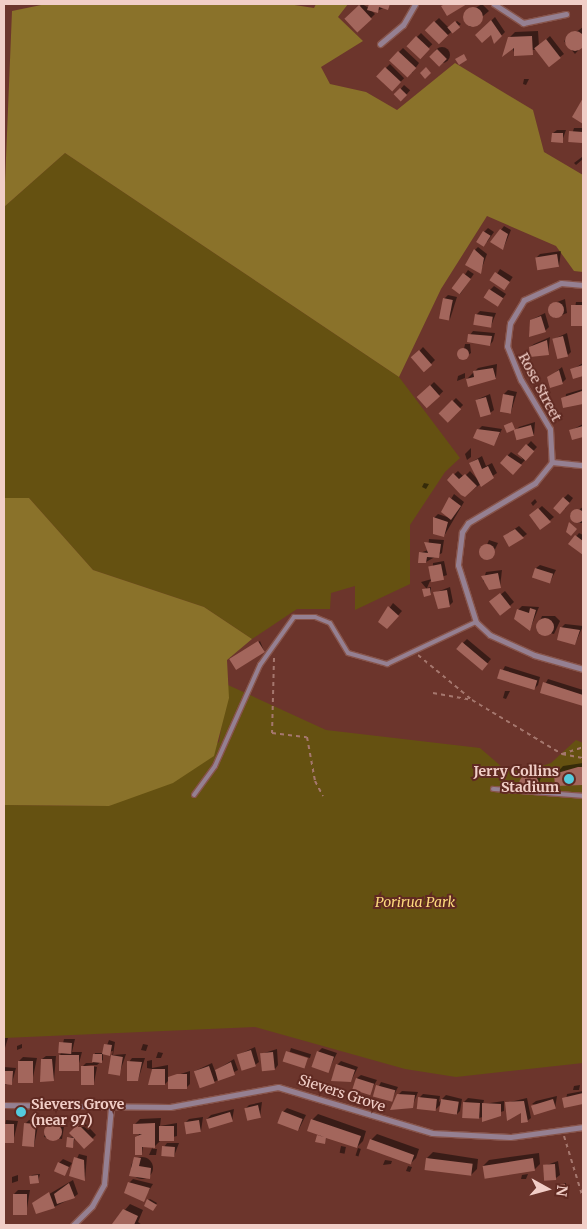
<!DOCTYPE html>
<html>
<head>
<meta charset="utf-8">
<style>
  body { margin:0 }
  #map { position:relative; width:587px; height:1229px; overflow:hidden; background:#6c352c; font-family:Merriweather,serif }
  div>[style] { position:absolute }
  .green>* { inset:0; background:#655111 }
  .forest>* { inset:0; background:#8a722a }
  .shadow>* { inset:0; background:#0007; transform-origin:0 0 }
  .round { border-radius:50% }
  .building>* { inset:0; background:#a3665c; transform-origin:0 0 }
  .path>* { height:2px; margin-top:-1px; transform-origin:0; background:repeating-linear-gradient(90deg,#a5776e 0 4px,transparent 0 8px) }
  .roads { filter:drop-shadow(1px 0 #87544b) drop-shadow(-1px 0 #87544b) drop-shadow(0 1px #87544b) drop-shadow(0 -1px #87544b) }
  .lane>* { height:4px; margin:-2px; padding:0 2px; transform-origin:2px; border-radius:2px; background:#958092 }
  .street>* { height:5px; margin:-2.5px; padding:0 2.5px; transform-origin:2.5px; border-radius:2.5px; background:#958092 }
  .dots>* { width:14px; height:14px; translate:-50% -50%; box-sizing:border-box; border:2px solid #602a22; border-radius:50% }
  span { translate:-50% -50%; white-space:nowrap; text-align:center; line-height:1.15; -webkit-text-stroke:4px #602a22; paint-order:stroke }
  .street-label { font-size:14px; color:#f1cec7 }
  .poi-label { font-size:14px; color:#f1cec7; font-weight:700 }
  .right { translate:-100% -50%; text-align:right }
  .left { translate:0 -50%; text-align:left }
  .park-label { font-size:14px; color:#fbd97c; font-style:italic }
  .frame { position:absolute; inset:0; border:5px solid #f1cec7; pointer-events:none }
  .north { position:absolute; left:522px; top:1164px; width:50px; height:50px; -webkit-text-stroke:4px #602a22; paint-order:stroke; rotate:97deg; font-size:14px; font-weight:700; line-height:20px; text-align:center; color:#f1cec7 }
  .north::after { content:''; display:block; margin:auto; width:18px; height:22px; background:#f1cec7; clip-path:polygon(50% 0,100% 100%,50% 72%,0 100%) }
</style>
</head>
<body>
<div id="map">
  <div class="green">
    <i style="clip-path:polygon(65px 153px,399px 377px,460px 458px,445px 472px,410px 525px,410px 584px,355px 610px,355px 586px,331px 593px,330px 609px,297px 609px,252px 639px,204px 607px,93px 570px,29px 498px,4px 498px,4px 207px)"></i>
    <i style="clip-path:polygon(228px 685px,326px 730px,480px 748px,502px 767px,523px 772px,551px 763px,576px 740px,583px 743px,583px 1063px,456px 1077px,405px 1069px,255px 1027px,4px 1038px,4px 805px,109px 806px,219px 742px)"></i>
  </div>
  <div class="forest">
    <i style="clip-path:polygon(46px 4px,288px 4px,314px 8px,316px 4px,348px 4px,338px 17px,363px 41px,321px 67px,330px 84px,366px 92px,397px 110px,455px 63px,533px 110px,544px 152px,583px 175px,583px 272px,574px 271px,556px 246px,487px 216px,441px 289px,399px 377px,65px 153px,4px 207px,12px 11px)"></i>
    <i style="clip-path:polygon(4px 498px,29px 498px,93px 570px,204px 607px,252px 639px,227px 660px,229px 698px,214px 756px,173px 783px,109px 806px,4px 805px)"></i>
  </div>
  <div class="shadow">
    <i style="clip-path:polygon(362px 4px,369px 8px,370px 4px,392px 4px,377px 11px,370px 9px,375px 14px,358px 31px,346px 19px)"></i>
    <i style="clip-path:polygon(482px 4px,489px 11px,470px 27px,464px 15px)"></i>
    <i style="clip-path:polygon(495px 17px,505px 32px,495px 42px,491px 33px,476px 35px)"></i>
    <i style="clip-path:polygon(439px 18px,449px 28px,457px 21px,461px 24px,438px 43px,426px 30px)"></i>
    <i style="clip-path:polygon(583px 27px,583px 45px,575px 54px,564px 41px)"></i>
    <i style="clip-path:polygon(538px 31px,539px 46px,550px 36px,564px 54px,560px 57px,537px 49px,515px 55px,509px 38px,515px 32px)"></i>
    <i style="left:421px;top:33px;width:16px;height:18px;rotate:45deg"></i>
    <i class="round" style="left:434px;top:47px;width:16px;height:16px"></i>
    <i style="clip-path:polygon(403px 48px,419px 63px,412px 73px,391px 60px)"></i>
    <i style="left:390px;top:64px;width:20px;height:17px;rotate:45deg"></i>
    <i style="clip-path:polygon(524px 79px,529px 79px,526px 85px,523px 84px)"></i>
    <i style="left:404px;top:85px;width:8px;height:13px;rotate:40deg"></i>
    <i style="clip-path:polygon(574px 128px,583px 128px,583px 141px,570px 141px)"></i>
    <i style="clip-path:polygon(557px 130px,566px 130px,562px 141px,553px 133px)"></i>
    <i style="clip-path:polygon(582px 157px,583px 159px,576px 165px,574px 163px)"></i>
    <i style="clip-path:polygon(504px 226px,511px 230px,503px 249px,501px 230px)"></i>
    <i style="clip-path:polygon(488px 228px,494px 232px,487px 242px,484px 232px)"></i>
    <i style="clip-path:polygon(478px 247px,487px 254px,480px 273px,475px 250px)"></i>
    <i style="clip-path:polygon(561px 251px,559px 266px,536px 258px,540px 254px)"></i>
    <i style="left:500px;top:269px;width:15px;height:14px;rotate:32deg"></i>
    <i style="left:468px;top:270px;width:7px;height:24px;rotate:34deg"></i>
    <i style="clip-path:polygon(494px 286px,506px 294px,498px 305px,490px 290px)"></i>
    <i style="clip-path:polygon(448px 295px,457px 297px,450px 319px,444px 299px)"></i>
    <i style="clip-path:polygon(565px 299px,567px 313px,554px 318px,552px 304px)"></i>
    <i style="clip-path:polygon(576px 302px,583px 302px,583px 325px,572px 325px)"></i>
    <i style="clip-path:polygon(480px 311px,496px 313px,491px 326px,476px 315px)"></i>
    <i style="clip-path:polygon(545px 313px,549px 327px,545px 331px,531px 320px)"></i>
    <i style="clip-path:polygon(473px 331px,495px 333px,493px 341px,490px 345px,470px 335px)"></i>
    <i style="clip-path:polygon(567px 333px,571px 352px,568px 355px,554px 339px)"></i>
    <i style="clip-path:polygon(550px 337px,548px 354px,530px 347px,534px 344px)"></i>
    <i style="clip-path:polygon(465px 344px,470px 344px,471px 353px,462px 359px)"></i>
    <i style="clip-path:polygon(423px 347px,435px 360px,424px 371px,413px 358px)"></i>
    <i style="clip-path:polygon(583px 363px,583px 375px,574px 377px,572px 370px)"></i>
    <i style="clip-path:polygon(497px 364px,496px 378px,467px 379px,478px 368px)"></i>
    <i style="clip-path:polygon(562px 367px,566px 379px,562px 383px,548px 378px)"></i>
    <i style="clip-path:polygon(465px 373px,465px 378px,457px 381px,458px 376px)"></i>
    <i style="left:434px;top:382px;width:13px;height:22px;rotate:45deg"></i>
    <i style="clip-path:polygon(583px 389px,583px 402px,564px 407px,566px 394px)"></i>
    <i style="clip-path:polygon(508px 390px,517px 392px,511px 412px,504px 394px)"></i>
    <i style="clip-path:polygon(490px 394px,494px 410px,490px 413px,476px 400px)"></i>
    <i style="left:456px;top:398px;width:10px;height:23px;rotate:45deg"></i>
    <i style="clip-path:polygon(535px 422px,534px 435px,515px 431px,519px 427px)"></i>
    <i style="clip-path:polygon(583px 424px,583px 435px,573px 438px,570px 431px)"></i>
    <i style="clip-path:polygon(482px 426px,502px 429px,494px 445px,478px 430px)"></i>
    <i style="clip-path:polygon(531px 441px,537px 447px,513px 473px,501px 463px,511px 452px,523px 460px,519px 454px)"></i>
    <i style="clip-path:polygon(471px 448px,471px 457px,467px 460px,465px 454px)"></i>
    <i style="clip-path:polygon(482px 456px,486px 466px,492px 463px,497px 473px,465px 495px,448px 480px,458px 471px,464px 477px,470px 471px,478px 480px,470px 463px)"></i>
    <i style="clip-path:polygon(424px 483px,429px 484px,426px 489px,422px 487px)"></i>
    <i style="clip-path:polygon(454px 494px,464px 502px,444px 536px,434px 518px,438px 514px,450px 518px,443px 512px)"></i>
    <i style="clip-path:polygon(568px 494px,573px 498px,565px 509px,564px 498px)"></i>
    <i style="clip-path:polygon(535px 499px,537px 502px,533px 506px,531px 503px)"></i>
    <i style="clip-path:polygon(542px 506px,554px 517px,541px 528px,535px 512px)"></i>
    <i style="clip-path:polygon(583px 507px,583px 523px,577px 523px,570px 515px)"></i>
    <i style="clip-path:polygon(519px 526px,527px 534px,523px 537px,504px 536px)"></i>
    <i style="clip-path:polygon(579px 533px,583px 535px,583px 553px,570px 544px)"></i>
    <i style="clip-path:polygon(429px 539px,444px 540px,442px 553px,426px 562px,420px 553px,428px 550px)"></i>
    <i style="clip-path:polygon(489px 540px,498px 543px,490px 560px,481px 558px)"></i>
    <i style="clip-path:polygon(444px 561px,447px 575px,430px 581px,427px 588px,431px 587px,431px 594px,421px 582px,432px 579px,433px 563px)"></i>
    <i style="clip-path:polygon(540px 565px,556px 570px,550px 582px,536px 568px)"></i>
    <i style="clip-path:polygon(502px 570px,500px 587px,483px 581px,486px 572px)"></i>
    <i style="clip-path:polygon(450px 587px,453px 602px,449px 606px,434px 593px)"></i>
    <i style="clip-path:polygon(505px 591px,514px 602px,501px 614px,495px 599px)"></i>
    <i style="clip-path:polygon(393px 603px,402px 611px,387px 628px,380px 622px)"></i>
    <i style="clip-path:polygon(522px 606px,539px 607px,530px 629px,518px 610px)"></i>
    <i style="clip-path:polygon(542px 616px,555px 616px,560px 621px,554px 634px,536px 630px)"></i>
    <i style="clip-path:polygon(565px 624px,583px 626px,575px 644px,561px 628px)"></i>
    <i style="clip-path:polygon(467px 639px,491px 659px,486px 665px,463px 643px)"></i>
    <i style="clip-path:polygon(260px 641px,264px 651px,233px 659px)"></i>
    <i style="clip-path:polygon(505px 666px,540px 677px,538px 685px,534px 689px,499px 678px)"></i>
    <i style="clip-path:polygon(548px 679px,583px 690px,583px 705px,541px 692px)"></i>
    <i style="clip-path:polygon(505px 691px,510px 691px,506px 699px,503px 698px)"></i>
    <i style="clip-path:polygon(583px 763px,583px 785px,556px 785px,555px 775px,563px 766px)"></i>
    <i style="clip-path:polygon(523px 772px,542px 774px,537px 790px,518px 789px)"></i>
    <i style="clip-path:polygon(4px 1038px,8px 1038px,4px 1051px)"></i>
    <i style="clip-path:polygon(64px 1039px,75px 1039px,72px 1052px,82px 1052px,78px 1067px,60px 1056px)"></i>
    <i style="clip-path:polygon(109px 1040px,115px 1042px,113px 1055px,126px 1054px,119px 1075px,109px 1073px,113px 1051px,104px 1053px)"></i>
    <i style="clip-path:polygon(22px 1044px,22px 1048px,17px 1050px,17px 1046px)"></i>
    <i style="clip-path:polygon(143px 1044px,148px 1045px,146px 1051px,141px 1050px)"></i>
    <i style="clip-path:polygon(255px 1047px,259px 1062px,255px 1065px,238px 1055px)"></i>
    <i style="left:291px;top:1048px;width:21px;height:4px;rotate:17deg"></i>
    <i style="clip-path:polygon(322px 1048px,337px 1053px,328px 1071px,318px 1052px)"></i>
    <i style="clip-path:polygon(277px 1049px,278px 1065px,275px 1069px,261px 1054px)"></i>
    <i style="clip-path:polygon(158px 1052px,163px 1053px,161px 1058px,156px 1058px)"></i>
    <i style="clip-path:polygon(95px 1053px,103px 1053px,103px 1060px,97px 1065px,85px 1065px,97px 1067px,94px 1083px,82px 1067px,86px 1063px,93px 1063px)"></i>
    <i style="clip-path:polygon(46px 1056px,56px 1056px,54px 1080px,42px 1059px)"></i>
    <i style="clip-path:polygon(23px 1057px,37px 1058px,32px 1082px,19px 1061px)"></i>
    <i style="clip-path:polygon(132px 1058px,145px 1058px,138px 1080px,129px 1062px)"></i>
    <i style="clip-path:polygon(234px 1059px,238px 1070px,214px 1082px,195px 1071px,212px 1063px,215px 1071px)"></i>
    <i style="clip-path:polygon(152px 1060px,152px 1068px,168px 1065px,168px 1078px,190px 1071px,190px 1084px,186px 1088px,170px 1079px,165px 1084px,150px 1084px,152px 1069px,147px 1068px,147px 1061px)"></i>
    <i style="clip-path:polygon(341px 1061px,358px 1067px,351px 1081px,337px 1065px)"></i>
    <i style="clip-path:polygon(4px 1067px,16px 1068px,12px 1083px,4px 1085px)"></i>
    <i style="clip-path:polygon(361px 1075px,377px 1080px,369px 1094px,357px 1078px)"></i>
    <i style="clip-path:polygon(381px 1082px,398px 1087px,391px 1101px,374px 1096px)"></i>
    <i style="clip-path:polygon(580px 1085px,579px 1090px,573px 1090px,574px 1086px)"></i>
    <i style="clip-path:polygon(402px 1091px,418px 1092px,412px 1107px,398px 1095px)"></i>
    <i style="clip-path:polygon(583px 1091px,583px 1103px,565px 1107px,567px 1094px)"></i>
    <i style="clip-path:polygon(423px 1094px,440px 1096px,439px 1102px,446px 1095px,462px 1099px,460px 1111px,456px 1115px,441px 1104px,435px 1110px,419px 1098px)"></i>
    <i style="clip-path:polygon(557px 1096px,555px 1108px,532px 1104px,536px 1101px)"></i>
    <i style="clip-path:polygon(468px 1098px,484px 1100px,483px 1104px,504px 1101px,504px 1111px,479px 1118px,464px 1102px)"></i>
    <i style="clip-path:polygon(527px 1098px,531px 1118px,527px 1121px,522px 1111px,506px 1103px)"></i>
    <i style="clip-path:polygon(262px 1102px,260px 1117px,245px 1109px,249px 1105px)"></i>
    <i style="clip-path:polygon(287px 1108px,306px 1115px,299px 1129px,283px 1112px)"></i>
    <i style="clip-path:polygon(234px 1109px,232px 1121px,207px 1119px,211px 1115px)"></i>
    <i style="clip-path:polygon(318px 1114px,366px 1131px,363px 1141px,357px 1147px,329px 1132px,324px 1143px,312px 1120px)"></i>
    <i style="clip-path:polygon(203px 1117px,201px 1131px,186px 1122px,189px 1119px)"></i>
    <i style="clip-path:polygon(161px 1118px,160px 1126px,177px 1123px,177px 1136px,161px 1140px,152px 1149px,157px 1149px,156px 1155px,149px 1155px,153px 1146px,143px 1146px,142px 1154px,136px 1138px,141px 1132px,134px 1125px,140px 1119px)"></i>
    <i style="clip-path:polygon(6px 1120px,18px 1121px,13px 1142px,4px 1141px)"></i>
    <i style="clip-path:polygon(29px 1120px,39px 1121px,34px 1146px,25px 1124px)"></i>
    <i style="clip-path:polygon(65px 1120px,62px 1139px,44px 1137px,48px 1123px)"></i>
    <i style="clip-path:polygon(83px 1121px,96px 1135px,84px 1147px,75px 1137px,73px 1146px,68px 1138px,74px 1136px,71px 1133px)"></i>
    <i style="clip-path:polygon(377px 1134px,419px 1149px,416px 1158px,410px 1164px,371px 1140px)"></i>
    <i style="clip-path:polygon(167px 1143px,179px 1143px,174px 1156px,164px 1147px)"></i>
    <i style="left:341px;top:1146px;width:5px;height:7px;rotate:11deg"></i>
    <i style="left:358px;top:1148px;width:3px;height:8px;rotate:18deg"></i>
    <i style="clip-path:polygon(433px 1152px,478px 1159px,477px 1169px,471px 1175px,427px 1158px)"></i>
    <i style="clip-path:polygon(539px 1153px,540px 1164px,534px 1170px,483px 1166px,489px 1160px)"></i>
    <i style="clip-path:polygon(79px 1154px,87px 1156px,85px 1179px,70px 1175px)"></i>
    <i class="round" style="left:131px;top:1157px;width:22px;height:22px"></i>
    <i style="clip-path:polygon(63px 1159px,72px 1163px,65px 1174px,59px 1163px)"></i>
    <i style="clip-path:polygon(385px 1160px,392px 1161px,391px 1164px,383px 1165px)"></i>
    <i style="clip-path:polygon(558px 1161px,560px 1175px,556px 1178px,544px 1166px)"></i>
    <i style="clip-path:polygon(412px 1167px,410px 1172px,406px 1171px,408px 1166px)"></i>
    <i style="clip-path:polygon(40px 1174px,38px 1182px,31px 1176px,32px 1175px)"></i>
    <i style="clip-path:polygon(528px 1174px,526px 1179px,521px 1179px,522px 1175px)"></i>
    <i style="clip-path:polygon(18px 1175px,18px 1181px,12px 1183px,12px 1177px)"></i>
    <i style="clip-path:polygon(133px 1179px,153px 1184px,143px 1200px,129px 1183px)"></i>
    <i style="clip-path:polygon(73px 1180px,78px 1194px,74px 1197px,54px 1207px,34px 1203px)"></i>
    <i style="clip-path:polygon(566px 1183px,567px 1190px,565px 1192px,558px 1186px)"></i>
    <i style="clip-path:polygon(18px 1190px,30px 1190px,26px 1214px,14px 1194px)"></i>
    <i style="clip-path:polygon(150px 1199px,157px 1203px,154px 1208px,148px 1200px)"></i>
    <i style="clip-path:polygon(130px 1204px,143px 1210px,138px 1222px,142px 1225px,114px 1223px)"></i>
  </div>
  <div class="building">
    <i style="clip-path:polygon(369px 4px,390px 4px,388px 10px,379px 7px,378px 13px,367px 10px)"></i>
    <i style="clip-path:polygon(445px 4px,467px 4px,447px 16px,441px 6px)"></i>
    <i style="left:359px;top:5px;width:19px;height:20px;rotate:47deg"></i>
    <i class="round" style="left:463px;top:7px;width:20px;height:20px"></i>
    <i style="clip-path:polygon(491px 20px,502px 36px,494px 44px,491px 35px,482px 43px,475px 35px)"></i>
    <i style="left:434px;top:21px;width:20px;height:13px;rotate:45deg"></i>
    <i style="left:455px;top:21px;width:8px;height:10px;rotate:50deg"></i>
    <i class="round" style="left:565px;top:31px;width:20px;height:20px"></i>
    <i style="left:416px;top:36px;width:19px;height:14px;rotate:43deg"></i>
    <i style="clip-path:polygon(532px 36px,533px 55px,514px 56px,514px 48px,502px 57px,508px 37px)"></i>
    <i style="left:546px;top:39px;width:24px;height:15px;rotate:52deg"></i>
    <i style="left:437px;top:49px;width:14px;height:11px;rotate:45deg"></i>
    <i style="left:398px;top:51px;width:25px;height:13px;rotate:43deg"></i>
    <i style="clip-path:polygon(464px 54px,467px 60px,459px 65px,455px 59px)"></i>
    <i style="left:385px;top:67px;width:22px;height:13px;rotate:43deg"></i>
    <i style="clip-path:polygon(426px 67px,431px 73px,425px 79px,420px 73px)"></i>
    <i style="left:400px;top:88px;width:10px;height:9px;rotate:45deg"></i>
    <i style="clip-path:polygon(583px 98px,583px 124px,572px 117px)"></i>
    <i style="left:569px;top:131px;width:14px;height:11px;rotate:4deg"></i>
    <i style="clip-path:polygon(552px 133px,563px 133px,563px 143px,551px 142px)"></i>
    <i style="clip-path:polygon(500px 229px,508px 234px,503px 250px,490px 242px)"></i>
    <i style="left:483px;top:231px;width:9px;height:13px;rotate:32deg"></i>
    <i style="clip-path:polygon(474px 249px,484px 258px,481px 274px,465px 265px)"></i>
    <i style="left:557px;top:254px;width:13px;height:22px;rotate:81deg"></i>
    <i style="left:495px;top:272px;width:18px;height:10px;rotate:34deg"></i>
    <i style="left:463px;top:273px;width:10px;height:19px;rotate:37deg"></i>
    <i style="left:489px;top:289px;width:17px;height:10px;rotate:33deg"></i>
    <i style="left:443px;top:298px;width:10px;height:21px;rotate:11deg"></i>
    <i class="round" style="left:548px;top:302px;width:16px;height:16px"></i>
    <i style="left:571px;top:305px;width:12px;height:21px"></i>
    <i style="left:475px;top:314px;width:18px;height:11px;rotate:9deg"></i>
    <i style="clip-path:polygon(541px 316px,546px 332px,529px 337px,530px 320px)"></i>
    <i style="clip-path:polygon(468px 334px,492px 336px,490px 346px,467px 342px)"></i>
    <i style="left:563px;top:336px;width:21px;height:11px;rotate:76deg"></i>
    <i style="clip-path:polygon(547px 340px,549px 355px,530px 357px,529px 347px)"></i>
    <i class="round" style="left:457px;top:348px;width:12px;height:12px"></i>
    <i style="left:419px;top:350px;width:20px;height:11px;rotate:49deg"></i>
    <i style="clip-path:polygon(583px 365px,583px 376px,573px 379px,570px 369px)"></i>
    <i style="clip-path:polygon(493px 368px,496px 379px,468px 387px,466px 379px,474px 377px,473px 371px)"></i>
    <i style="clip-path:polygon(559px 370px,563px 384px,550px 388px,547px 377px)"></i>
    <i style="left:430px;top:385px;width:15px;height:18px;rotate:48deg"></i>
    <i style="clip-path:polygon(582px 391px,583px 404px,563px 408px,561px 398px)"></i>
    <i style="left:503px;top:394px;width:11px;height:18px;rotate:10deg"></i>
    <i style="left:486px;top:397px;width:18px;height:11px;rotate:74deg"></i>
    <i style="left:452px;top:400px;width:13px;height:19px;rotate:45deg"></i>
    <i style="left:512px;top:422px;width:8px;height:9px;rotate:67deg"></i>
    <i style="left:531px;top:425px;width:11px;height:18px;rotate:75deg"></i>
    <i style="clip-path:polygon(583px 426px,583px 437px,572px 440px,569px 430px)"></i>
    <i style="clip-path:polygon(477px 429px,500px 432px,494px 446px,473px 438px)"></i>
    <i style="left:526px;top:444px;width:11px;height:13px;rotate:41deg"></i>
    <i style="clip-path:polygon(507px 455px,522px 465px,513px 475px,500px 463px)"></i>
    <i style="clip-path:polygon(478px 459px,482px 469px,488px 466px,494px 478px,481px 487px,469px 463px)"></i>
    <i style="clip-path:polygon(453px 473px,459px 479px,465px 474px,477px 486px,465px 497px,461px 495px,447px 480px)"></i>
    <i style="clip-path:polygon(449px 497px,461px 506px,451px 520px,441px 512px)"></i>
    <i style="left:563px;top:497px;width:9px;height:15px;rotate:41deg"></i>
    <i style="clip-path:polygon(538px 508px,551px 522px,540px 530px,529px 515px)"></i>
    <i class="round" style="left:570px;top:509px;width:14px;height:14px"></i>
    <i style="clip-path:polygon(433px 517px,448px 522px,444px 537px,433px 534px)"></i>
    <i style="clip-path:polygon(569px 522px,577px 529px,571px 536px,566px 532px)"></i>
    <i style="clip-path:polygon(515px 529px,524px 538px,509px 547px,503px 536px)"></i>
    <i style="clip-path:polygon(575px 535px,583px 541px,583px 555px,568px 544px)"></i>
    <i style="clip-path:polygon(424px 542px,441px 544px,439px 558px,427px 557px,426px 563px,418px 563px,419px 552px,428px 553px)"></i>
    <i class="round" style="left:479px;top:544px;width:16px;height:16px"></i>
    <i style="left:441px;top:564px;width:16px;height:13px;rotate:79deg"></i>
    <i style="left:535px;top:568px;width:19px;height:10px;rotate:18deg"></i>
    <i style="clip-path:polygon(498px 573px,501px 588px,489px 590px,481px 576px)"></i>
    <i style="clip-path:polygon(430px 588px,431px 595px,424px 597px,422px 589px)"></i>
    <i style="clip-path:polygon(447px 590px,450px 607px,438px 609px,433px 592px)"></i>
    <i style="left:500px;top:593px;width:18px;height:14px;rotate:52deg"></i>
    <i style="clip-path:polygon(388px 606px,399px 616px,387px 629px,378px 622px)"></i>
    <i style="clip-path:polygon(530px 608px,536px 610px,530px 631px,514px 619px,517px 609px,529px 613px)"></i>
    <i class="round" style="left:536px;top:618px;width:18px;height:18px"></i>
    <i style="clip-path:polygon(560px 627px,580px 630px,575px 645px,557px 640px)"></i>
    <i style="left:258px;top:641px;width:13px;height:34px;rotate:58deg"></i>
    <i style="left:462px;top:642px;width:34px;height:9px;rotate:40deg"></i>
    <i style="left:500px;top:669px;width:39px;height:10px;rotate:17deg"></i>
    <i style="clip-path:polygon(543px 682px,583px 695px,583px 706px,540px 693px)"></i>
    <i style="clip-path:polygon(578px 767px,583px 767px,583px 785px,555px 786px,554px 774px)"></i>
    <i class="round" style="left:519px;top:774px;width:20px;height:20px"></i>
    <i style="left:59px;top:1042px;width:13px;height:11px;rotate:4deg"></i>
    <i style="clip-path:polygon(104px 1044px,112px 1045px,110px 1056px,102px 1054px,102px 1063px,92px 1062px,93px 1054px,102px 1054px)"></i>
    <i style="left:251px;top:1050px;width:17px;height:15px;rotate:73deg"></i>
    <i style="left:286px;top:1051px;width:23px;height:11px;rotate:18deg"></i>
    <i style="left:317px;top:1051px;width:18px;height:17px;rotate:19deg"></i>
    <i style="left:273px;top:1052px;width:18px;height:13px;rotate:84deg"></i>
    <i style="left:59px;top:1055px;width:20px;height:16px"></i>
    <i style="left:111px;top:1055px;width:12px;height:19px;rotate:9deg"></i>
    <i style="clip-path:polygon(41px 1059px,52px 1059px,54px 1081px,40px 1082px)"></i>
    <i style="left:18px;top:1061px;width:15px;height:22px"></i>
    <i style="clip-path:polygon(127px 1061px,142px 1062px,138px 1081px,127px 1081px)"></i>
    <i style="clip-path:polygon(231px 1062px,235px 1075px,218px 1081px,215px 1070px)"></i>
    <i style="clip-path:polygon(336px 1064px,355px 1070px,351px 1082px,331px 1081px)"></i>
    <i style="left:81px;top:1066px;width:13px;height:19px"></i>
    <i style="left:209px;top:1066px;width:18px;height:16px;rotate:71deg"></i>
    <i style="clip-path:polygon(152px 1069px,165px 1069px,165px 1085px,148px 1085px)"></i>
    <i style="clip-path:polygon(4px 1071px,13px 1071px,12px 1085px,4px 1084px)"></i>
    <i style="clip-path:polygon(177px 1074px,187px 1074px,187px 1089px,168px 1089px,168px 1077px)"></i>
    <i style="left:356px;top:1078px;width:19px;height:12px;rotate:18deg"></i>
    <i style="left:376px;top:1085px;width:20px;height:12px;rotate:15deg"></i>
    <i style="clip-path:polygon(583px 1093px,583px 1104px,564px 1108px,562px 1098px)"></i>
    <i style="clip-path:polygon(397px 1094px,415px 1095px,413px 1108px,390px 1110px)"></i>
    <i style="left:418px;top:1097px;width:19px;height:12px;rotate:6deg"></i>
    <i style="left:441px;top:1099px;width:18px;height:13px;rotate:9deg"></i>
    <i style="left:553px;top:1099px;width:10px;height:23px;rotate:73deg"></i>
    <i style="clip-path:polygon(524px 1101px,528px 1122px,521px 1123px,521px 1113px,507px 1121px,505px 1102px)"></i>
    <i style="left:463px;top:1102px;width:17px;height:16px;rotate:3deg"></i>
    <i style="clip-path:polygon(482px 1103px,501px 1104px,501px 1116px,482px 1122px)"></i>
    <i style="left:258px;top:1105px;width:13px;height:14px;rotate:77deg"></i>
    <i style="left:282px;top:1111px;width:22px;height:13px;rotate:21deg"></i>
    <i style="left:230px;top:1112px;width:10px;height:25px;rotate:73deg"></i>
    <i style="clip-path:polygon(311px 1119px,361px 1136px,357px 1148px,326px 1138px,325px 1144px,315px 1142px,317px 1135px,324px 1137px,307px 1131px)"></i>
    <i style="left:199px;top:1120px;width:12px;height:15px;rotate:81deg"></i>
    <i class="round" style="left:44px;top:1123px;width:18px;height:18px"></i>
    <i style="left:24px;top:1123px;width:12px;height:23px;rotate:5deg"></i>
    <i style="clip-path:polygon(155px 1123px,155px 1148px,142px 1147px,142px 1155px,135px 1155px,135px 1137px,142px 1134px,133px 1134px,133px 1124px)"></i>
    <i style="left:4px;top:1124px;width:10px;height:19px"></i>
    <i style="clip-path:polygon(78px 1124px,94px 1140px,84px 1149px,74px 1138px,73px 1148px,66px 1147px,67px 1137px,74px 1138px,69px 1133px)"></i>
    <i style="left:159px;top:1126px;width:15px;height:15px"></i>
    <i style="left:370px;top:1139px;width:47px;height:10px;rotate:20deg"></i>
    <i style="left:162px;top:1146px;width:13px;height:10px;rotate:4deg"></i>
    <i style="clip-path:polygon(74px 1157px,84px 1160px,85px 1181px,69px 1176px)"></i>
    <i style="clip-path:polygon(134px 1157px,141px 1158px,139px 1166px,151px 1168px,150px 1179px,129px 1176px)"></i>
    <i style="left:426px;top:1158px;width:47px;height:12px;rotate:7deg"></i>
    <i style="left:533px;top:1158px;width:13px;height:51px;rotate:81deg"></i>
    <i style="left:58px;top:1162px;width:12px;height:10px;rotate:24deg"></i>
    <i style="left:555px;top:1164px;width:16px;height:12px;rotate:86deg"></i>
    <i style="left:38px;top:1175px;width:8px;height:9px;rotate:83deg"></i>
    <i style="clip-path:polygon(128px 1182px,150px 1188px,144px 1202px,124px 1193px)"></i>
    <i style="clip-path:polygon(69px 1183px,75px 1198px,57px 1204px,54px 1194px)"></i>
    <i style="left:565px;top:1184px;width:9px;height:9px;rotate:84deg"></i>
    <i style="clip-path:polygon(49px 1192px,55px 1208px,36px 1214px,32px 1203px)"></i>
    <i style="left:13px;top:1194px;width:14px;height:21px"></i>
    <i style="clip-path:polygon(147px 1199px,157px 1205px,153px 1211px,144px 1206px)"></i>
    <i style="clip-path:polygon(123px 1209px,138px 1216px,134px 1225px,112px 1224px)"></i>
  </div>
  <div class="path">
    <i style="left:418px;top:655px;width:70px;rotate:39.8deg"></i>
    <i style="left:274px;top:658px;width:75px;rotate:91.5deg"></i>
    <i style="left:272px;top:733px;width:35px;rotate:7deg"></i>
    <i style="left:307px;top:737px;width:45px;rotate:79.7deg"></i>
    <i style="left:315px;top:781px;width:17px;rotate:62deg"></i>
    <i style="left:433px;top:693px;width:40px;rotate:10deg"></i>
    <i style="left:472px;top:700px;width:105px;rotate:31deg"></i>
    <i style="left:562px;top:754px;width:22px;rotate:-18deg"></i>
    <i style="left:562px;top:754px;width:21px;rotate:11deg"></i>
    <i style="left:564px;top:1136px;width:65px;rotate:73deg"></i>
  </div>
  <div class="roads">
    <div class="lane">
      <i style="left:493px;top:789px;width:90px;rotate:4.4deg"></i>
      <i style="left:194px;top:795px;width:36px;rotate:-54deg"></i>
      <i style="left:215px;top:766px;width:111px;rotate:-66deg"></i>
      <i style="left:260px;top:665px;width:59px;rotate:-54.7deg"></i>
      <i style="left:294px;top:617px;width:21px"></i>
      <i style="left:315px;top:617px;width:16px;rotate:22deg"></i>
      <i style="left:330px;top:623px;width:35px;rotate:59deg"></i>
      <i style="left:348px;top:653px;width:41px;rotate:15.8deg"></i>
      <i style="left:387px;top:664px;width:98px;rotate:-25.3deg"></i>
    </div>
    <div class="street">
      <i style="left:494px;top:4px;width:35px;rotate:33deg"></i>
      <i style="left:523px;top:23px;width:44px;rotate:-11.8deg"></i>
      <i style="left:380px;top:44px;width:30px;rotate:-40deg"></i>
      <i style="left:403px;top:25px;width:24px;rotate:-60deg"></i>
      <i style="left:583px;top:285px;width:22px;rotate:-175deg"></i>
      <i style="left:561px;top:283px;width:41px;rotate:155.3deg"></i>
      <i style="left:524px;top:300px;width:27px;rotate:121deg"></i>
      <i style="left:510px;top:323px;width:23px;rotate:97deg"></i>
      <i style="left:507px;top:346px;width:37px;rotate:68deg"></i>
      <i style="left:521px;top:380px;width:57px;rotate:59.4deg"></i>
      <i style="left:550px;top:429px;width:33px;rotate:87deg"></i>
      <i style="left:552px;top:462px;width:31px;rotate:6deg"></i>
      <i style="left:552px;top:462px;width:27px;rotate:129deg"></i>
      <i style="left:535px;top:483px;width:78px;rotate:149.2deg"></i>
      <i style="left:468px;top:523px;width:11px;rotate:124deg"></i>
      <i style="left:462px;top:532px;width:33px;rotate:97deg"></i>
      <i style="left:458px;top:565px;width:60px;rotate:72.5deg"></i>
      <i style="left:476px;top:622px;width:19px;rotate:43deg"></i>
      <i style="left:490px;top:635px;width:48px;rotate:24.4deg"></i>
      <i style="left:534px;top:655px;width:51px;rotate:15.9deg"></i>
      <i style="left:4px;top:1105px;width:166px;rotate:0.7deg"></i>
      <i style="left:170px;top:1107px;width:110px;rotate:-10.5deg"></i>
      <i style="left:278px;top:1087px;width:161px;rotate:16.6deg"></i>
      <i style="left:432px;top:1133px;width:78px;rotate:2.9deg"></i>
      <i style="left:510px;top:1137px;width:74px;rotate:-7.8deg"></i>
      <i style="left:73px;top:1225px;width:27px;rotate:-45deg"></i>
      <i style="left:92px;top:1206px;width:25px;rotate:-61deg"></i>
      <i style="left:104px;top:1184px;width:77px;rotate:-84.8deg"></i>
    </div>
  </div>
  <div class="dots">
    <i style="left:569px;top:779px;background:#54cadd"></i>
    <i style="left:21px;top:1112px;background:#54cadd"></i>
  </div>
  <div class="street-label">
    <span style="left:540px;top:387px;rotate:62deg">Rose Street</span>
    <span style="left:342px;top:1093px;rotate:18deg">Sievers Grove</span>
  </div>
  <div class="poi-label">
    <span class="right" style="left:559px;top:779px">Jerry Collins<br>Stadium</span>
    <span class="left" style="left:31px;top:1112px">Sievers Grove<br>(near 97)</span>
  </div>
  <div class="park-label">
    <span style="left:415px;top:902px">Porirua Park</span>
  </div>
  <div class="frame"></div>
  <div class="north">N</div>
</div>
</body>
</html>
